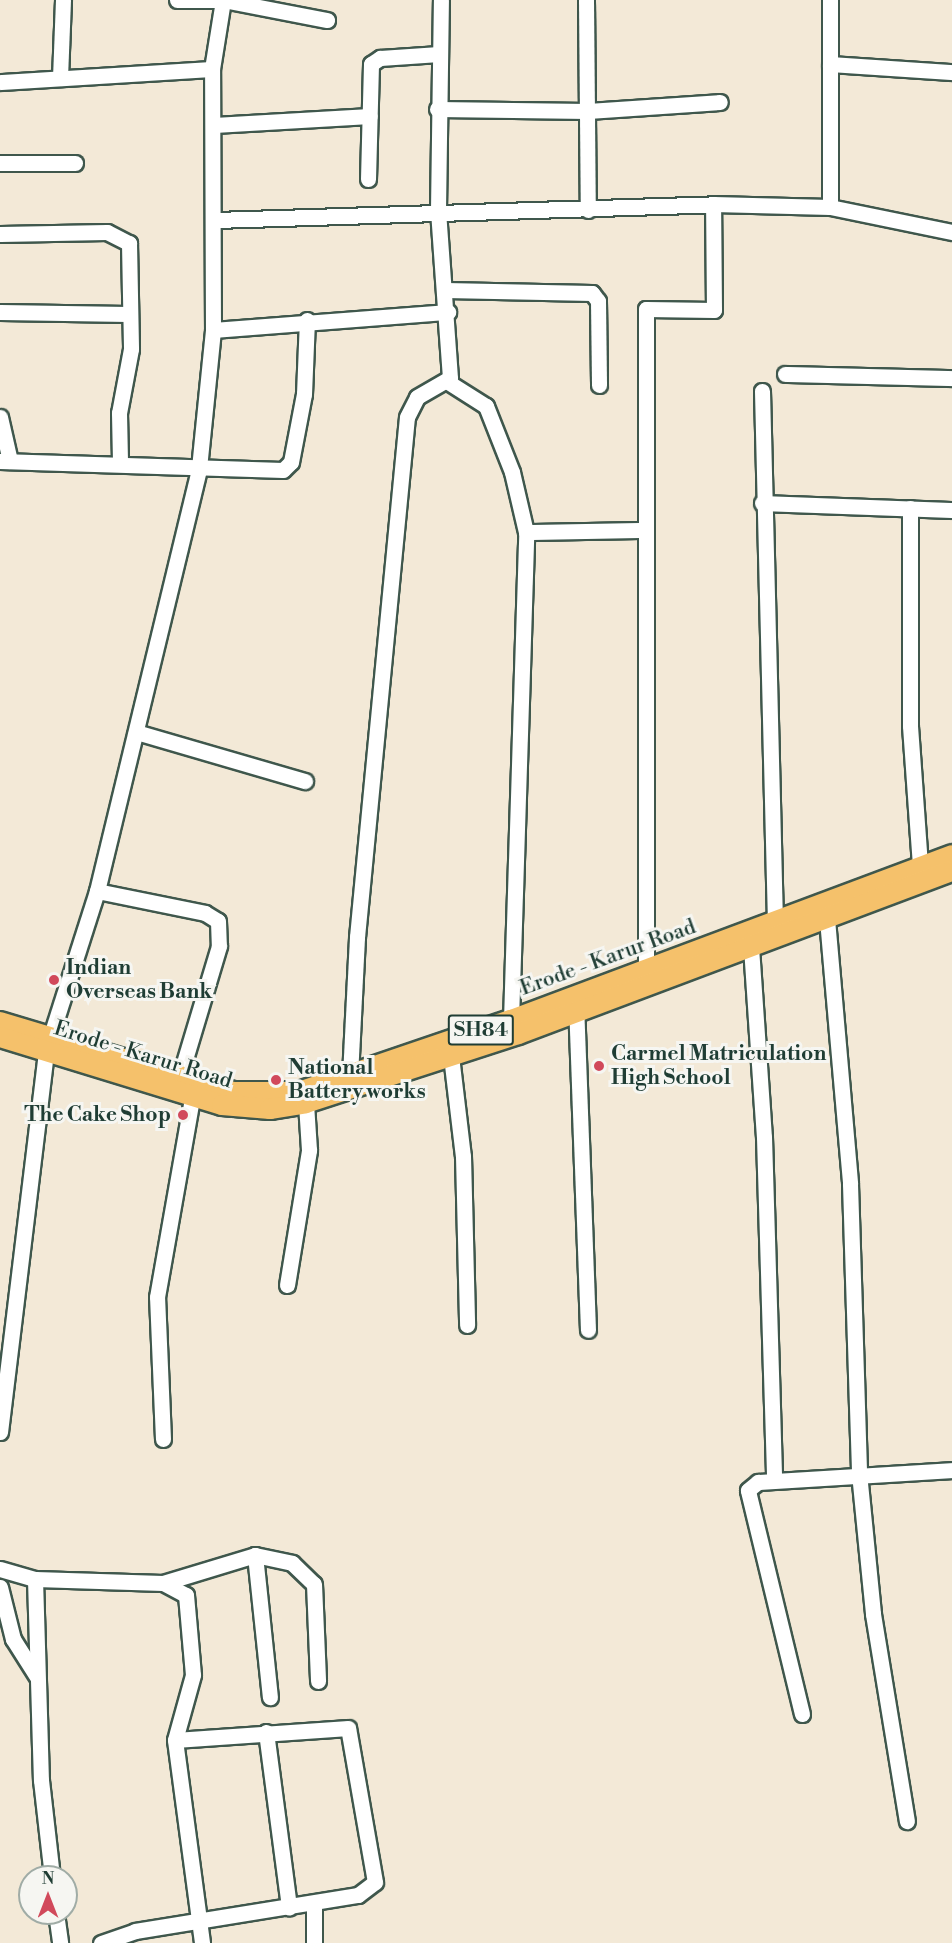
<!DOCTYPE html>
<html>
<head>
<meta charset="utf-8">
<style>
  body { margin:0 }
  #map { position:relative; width:952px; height:1943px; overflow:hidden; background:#f3e9d7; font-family:"Libre Bodoni",serif }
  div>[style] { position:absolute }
  .roads { filter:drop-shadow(2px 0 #3f574c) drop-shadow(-2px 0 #3f574c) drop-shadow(0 2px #3f574c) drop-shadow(0 -2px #3f574c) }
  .minor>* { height:15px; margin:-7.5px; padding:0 7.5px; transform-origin:7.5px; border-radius:7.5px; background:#fff }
  .major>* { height:20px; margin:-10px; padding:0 10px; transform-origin:10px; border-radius:10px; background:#f5c16b }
  .dots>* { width:16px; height:16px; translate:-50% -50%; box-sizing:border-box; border:3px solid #f6f6f2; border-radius:50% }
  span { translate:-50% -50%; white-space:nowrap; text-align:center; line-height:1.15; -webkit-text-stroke:6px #f6f6f2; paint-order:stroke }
  .shield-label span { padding:2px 4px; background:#f6f6f2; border:2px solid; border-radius:4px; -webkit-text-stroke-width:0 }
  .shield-label { font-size:20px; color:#1f3d34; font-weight:700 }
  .street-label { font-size:21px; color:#1f3d34 }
  .poi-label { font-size:21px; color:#1f3d34; font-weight:700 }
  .left { translate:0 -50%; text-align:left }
  .right { translate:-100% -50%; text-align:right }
  .north { position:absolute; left:18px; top:1865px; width:60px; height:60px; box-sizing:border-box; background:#f6f6f2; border:2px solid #a0aca6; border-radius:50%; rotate:0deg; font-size:16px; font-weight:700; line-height:24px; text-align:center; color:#1f3d34 }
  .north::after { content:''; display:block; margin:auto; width:21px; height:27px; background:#d1495b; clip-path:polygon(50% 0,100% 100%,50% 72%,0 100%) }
</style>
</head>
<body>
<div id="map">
  <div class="roads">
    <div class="minor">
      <i style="left:177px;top:0;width:46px"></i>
      <i style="left:223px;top:0;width:106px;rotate:10.9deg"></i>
      <i style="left:586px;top:0;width:210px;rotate:89.5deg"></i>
      <i style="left:830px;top:0;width:207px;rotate:90deg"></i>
      <i style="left:830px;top:64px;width:122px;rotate:3.8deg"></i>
      <i style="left:60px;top:78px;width:78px;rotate:-87.8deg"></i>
      <i style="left:0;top:82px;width:212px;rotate:-3.5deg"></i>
      <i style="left:437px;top:109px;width:151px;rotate:0.8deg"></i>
      <i style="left:588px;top:111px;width:132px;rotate:-3.9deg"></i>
      <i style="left:214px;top:125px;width:156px;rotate:-3.3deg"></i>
      <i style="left:0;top:163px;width:75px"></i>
      <i style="left:368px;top:179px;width:115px;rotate:-88.5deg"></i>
      <i style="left:371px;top:64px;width:11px;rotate:-34deg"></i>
      <i style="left:380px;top:58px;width:59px;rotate:-3.9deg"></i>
      <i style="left:215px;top:220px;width:498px;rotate:-1.8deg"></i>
      <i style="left:0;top:234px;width:107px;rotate:-1.1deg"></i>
      <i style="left:107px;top:232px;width:25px;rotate:27deg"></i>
      <i style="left:129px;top:243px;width:106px;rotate:88.9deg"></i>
      <i style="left:131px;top:349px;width:65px;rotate:100.6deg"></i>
      <i style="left:119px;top:413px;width:49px;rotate:88.8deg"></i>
      <i style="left:445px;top:290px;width:147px;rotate:1.2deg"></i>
      <i style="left:592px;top:293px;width:10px;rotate:53deg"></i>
      <i style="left:598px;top:301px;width:84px;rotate:89.3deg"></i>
      <i style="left:0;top:312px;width:128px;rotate:0.9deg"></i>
      <i style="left:213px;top:330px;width:236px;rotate:-4.4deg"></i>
      <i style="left:785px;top:374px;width:167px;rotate:1.4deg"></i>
      <i style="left:448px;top:382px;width:45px;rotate:32.3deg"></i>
      <i style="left:486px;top:406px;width:71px;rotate:68.5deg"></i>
      <i style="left:512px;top:472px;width:62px;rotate:76.9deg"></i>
      <i style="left:762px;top:391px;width:531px;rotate:88.6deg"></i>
      <i style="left:0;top:417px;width:45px;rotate:77.2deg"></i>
      <i style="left:0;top:461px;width:283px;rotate:1.8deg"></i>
      <i style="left:283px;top:470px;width:11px;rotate:-45deg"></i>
      <i style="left:291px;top:462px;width:69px;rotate:-79.2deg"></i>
      <i style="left:304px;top:394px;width:74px;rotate:-87.7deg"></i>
      <i style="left:762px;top:503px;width:190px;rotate:2.1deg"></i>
      <i style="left:910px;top:508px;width:218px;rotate:90deg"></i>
      <i style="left:910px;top:726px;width:141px;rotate:85.9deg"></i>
      <i style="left:136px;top:732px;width:176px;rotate:16.2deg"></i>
      <i style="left:97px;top:891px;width:110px;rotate:11.5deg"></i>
      <i style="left:205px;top:913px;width:15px;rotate:32deg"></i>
      <i style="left:218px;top:921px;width:25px;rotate:88deg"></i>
      <i style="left:219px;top:946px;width:139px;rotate:106.7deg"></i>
      <i style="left:827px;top:919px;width:266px;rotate:85deg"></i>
      <i style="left:850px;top:1184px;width:289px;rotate:88.2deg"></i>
      <i style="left:859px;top:1473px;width:142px;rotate:84.3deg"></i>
      <i style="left:873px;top:1614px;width:210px;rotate:80.7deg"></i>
      <i style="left:751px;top:947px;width:190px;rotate:86.1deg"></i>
      <i style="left:764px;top:1137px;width:343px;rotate:88.3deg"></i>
      <i style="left:646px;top:971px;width:662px;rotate:-90deg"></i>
      <i style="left:646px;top:309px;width:68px;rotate:0.8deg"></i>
      <i style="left:714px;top:310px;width:106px;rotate:-90.5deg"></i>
      <i style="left:713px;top:204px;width:117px;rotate:1.5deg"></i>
      <i style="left:830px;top:207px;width:125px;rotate:11.6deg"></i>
      <i style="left:576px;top:1003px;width:327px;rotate:87.9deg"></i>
      <i style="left:511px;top:1020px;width:488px;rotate:-88.2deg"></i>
      <i style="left:526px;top:532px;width:119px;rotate:-1deg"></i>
      <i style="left:451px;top:1056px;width:101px;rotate:83.2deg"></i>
      <i style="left:463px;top:1156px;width:169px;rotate:88.6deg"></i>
      <i style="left:350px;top:1076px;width:139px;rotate:-87.1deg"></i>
      <i style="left:357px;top:937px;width:522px;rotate:-84.51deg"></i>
      <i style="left:407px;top:417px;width:22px;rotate:-63deg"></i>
      <i style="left:417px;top:397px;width:38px;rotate:-30deg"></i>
      <i style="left:450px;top:378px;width:168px;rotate:-94.1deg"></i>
      <i style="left:438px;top:210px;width:210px;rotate:-89.2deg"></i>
      <i style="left:287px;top:1285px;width:137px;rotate:-80.7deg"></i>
      <i style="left:309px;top:1150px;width:47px;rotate:-93.7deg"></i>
      <i style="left:0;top:1432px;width:384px;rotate:-83.1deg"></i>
      <i style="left:46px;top:1051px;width:168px;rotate:-72.3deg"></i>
      <i style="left:97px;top:891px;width:435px;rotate:-76.4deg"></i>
      <i style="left:199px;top:468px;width:139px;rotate:-84.2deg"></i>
      <i style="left:213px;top:330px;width:261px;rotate:-90.2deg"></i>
      <i style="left:212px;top:69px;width:70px;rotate:-80.9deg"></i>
      <i style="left:163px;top:1439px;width:142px;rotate:-92.4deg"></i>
      <i style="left:157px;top:1297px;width:202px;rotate:-80deg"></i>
      <i style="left:255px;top:1555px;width:143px;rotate:84deg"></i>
      <i style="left:0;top:1569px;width:36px;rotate:16deg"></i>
      <i style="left:35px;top:1579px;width:128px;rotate:1.8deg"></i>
      <i style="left:163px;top:1583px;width:26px;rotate:28deg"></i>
      <i style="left:186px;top:1595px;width:80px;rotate:85deg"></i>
      <i style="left:193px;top:1675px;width:67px;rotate:105.5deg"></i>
      <i style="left:175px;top:1740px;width:205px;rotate:82.4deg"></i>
      <i style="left:35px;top:1579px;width:201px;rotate:88.3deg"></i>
      <i style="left:41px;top:1780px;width:98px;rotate:83.5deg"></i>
      <i style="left:163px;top:1583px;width:96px;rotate:-16.9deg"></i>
      <i style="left:255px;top:1555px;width:38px;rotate:12deg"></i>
      <i style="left:292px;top:1563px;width:30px;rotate:44deg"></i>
      <i style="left:314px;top:1584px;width:97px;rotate:87.6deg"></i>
      <i style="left:0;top:1587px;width:54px;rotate:76deg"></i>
      <i style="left:13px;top:1639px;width:45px;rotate:57.7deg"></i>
      <i style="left:802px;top:1714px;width:230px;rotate:-103.6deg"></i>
      <i style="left:748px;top:1490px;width:13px;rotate:-39deg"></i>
      <i style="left:758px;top:1482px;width:194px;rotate:-3.5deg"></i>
      <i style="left:266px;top:1732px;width:177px;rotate:82.5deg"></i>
      <i style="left:314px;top:1903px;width:40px;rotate:90deg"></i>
      <i style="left:56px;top:1913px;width:30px;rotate:82deg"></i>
      <i style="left:101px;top:1943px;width:36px;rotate:-19deg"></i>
      <i style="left:135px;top:1931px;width:226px;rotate:-9.2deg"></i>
      <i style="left:358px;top:1895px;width:21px;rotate:-37deg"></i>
      <i style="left:375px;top:1882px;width:156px;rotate:-99.9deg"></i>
      <i style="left:348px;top:1728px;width:173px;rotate:176deg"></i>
    </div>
    <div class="major">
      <i style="left:0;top:1022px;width:243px;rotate:16.7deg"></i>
      <i style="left:233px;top:1092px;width:66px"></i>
      <i style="left:299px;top:1092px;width:224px;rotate:-18.8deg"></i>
      <i style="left:511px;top:1020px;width:471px;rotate:-20.5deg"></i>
      <i style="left:0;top:1037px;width:232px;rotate:17deg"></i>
      <i style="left:222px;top:1105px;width:48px;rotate:4.8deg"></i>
      <i style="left:270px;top:1109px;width:36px;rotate:-9deg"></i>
      <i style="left:306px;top:1103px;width:223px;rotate:-18deg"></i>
      <i style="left:518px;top:1034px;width:464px;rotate:-20.6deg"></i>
    </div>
  </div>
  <div class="dots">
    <i style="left:54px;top:980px;background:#d1495b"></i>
    <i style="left:599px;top:1066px;background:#d1495b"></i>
    <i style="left:276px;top:1080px;background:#d1495b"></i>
    <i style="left:183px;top:1115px;background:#d1495b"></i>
  </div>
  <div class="shield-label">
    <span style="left:481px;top:1030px">SH84</span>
  </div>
  <div class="street-label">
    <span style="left:608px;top:958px;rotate:-20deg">Erode - Karur Road</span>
    <span style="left:143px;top:1055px;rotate:17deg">Erode - Karur Road</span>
  </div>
  <div class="poi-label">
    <span class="left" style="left:66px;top:980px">Indian<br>Overseas Bank</span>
    <span class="left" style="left:611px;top:1066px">Carmel Matriculation<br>High School</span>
    <span class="left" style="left:288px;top:1080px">National<br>Battery works</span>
    <span class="right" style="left:171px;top:1115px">The Cake Shop</span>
  </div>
  <div class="north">N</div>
</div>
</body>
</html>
